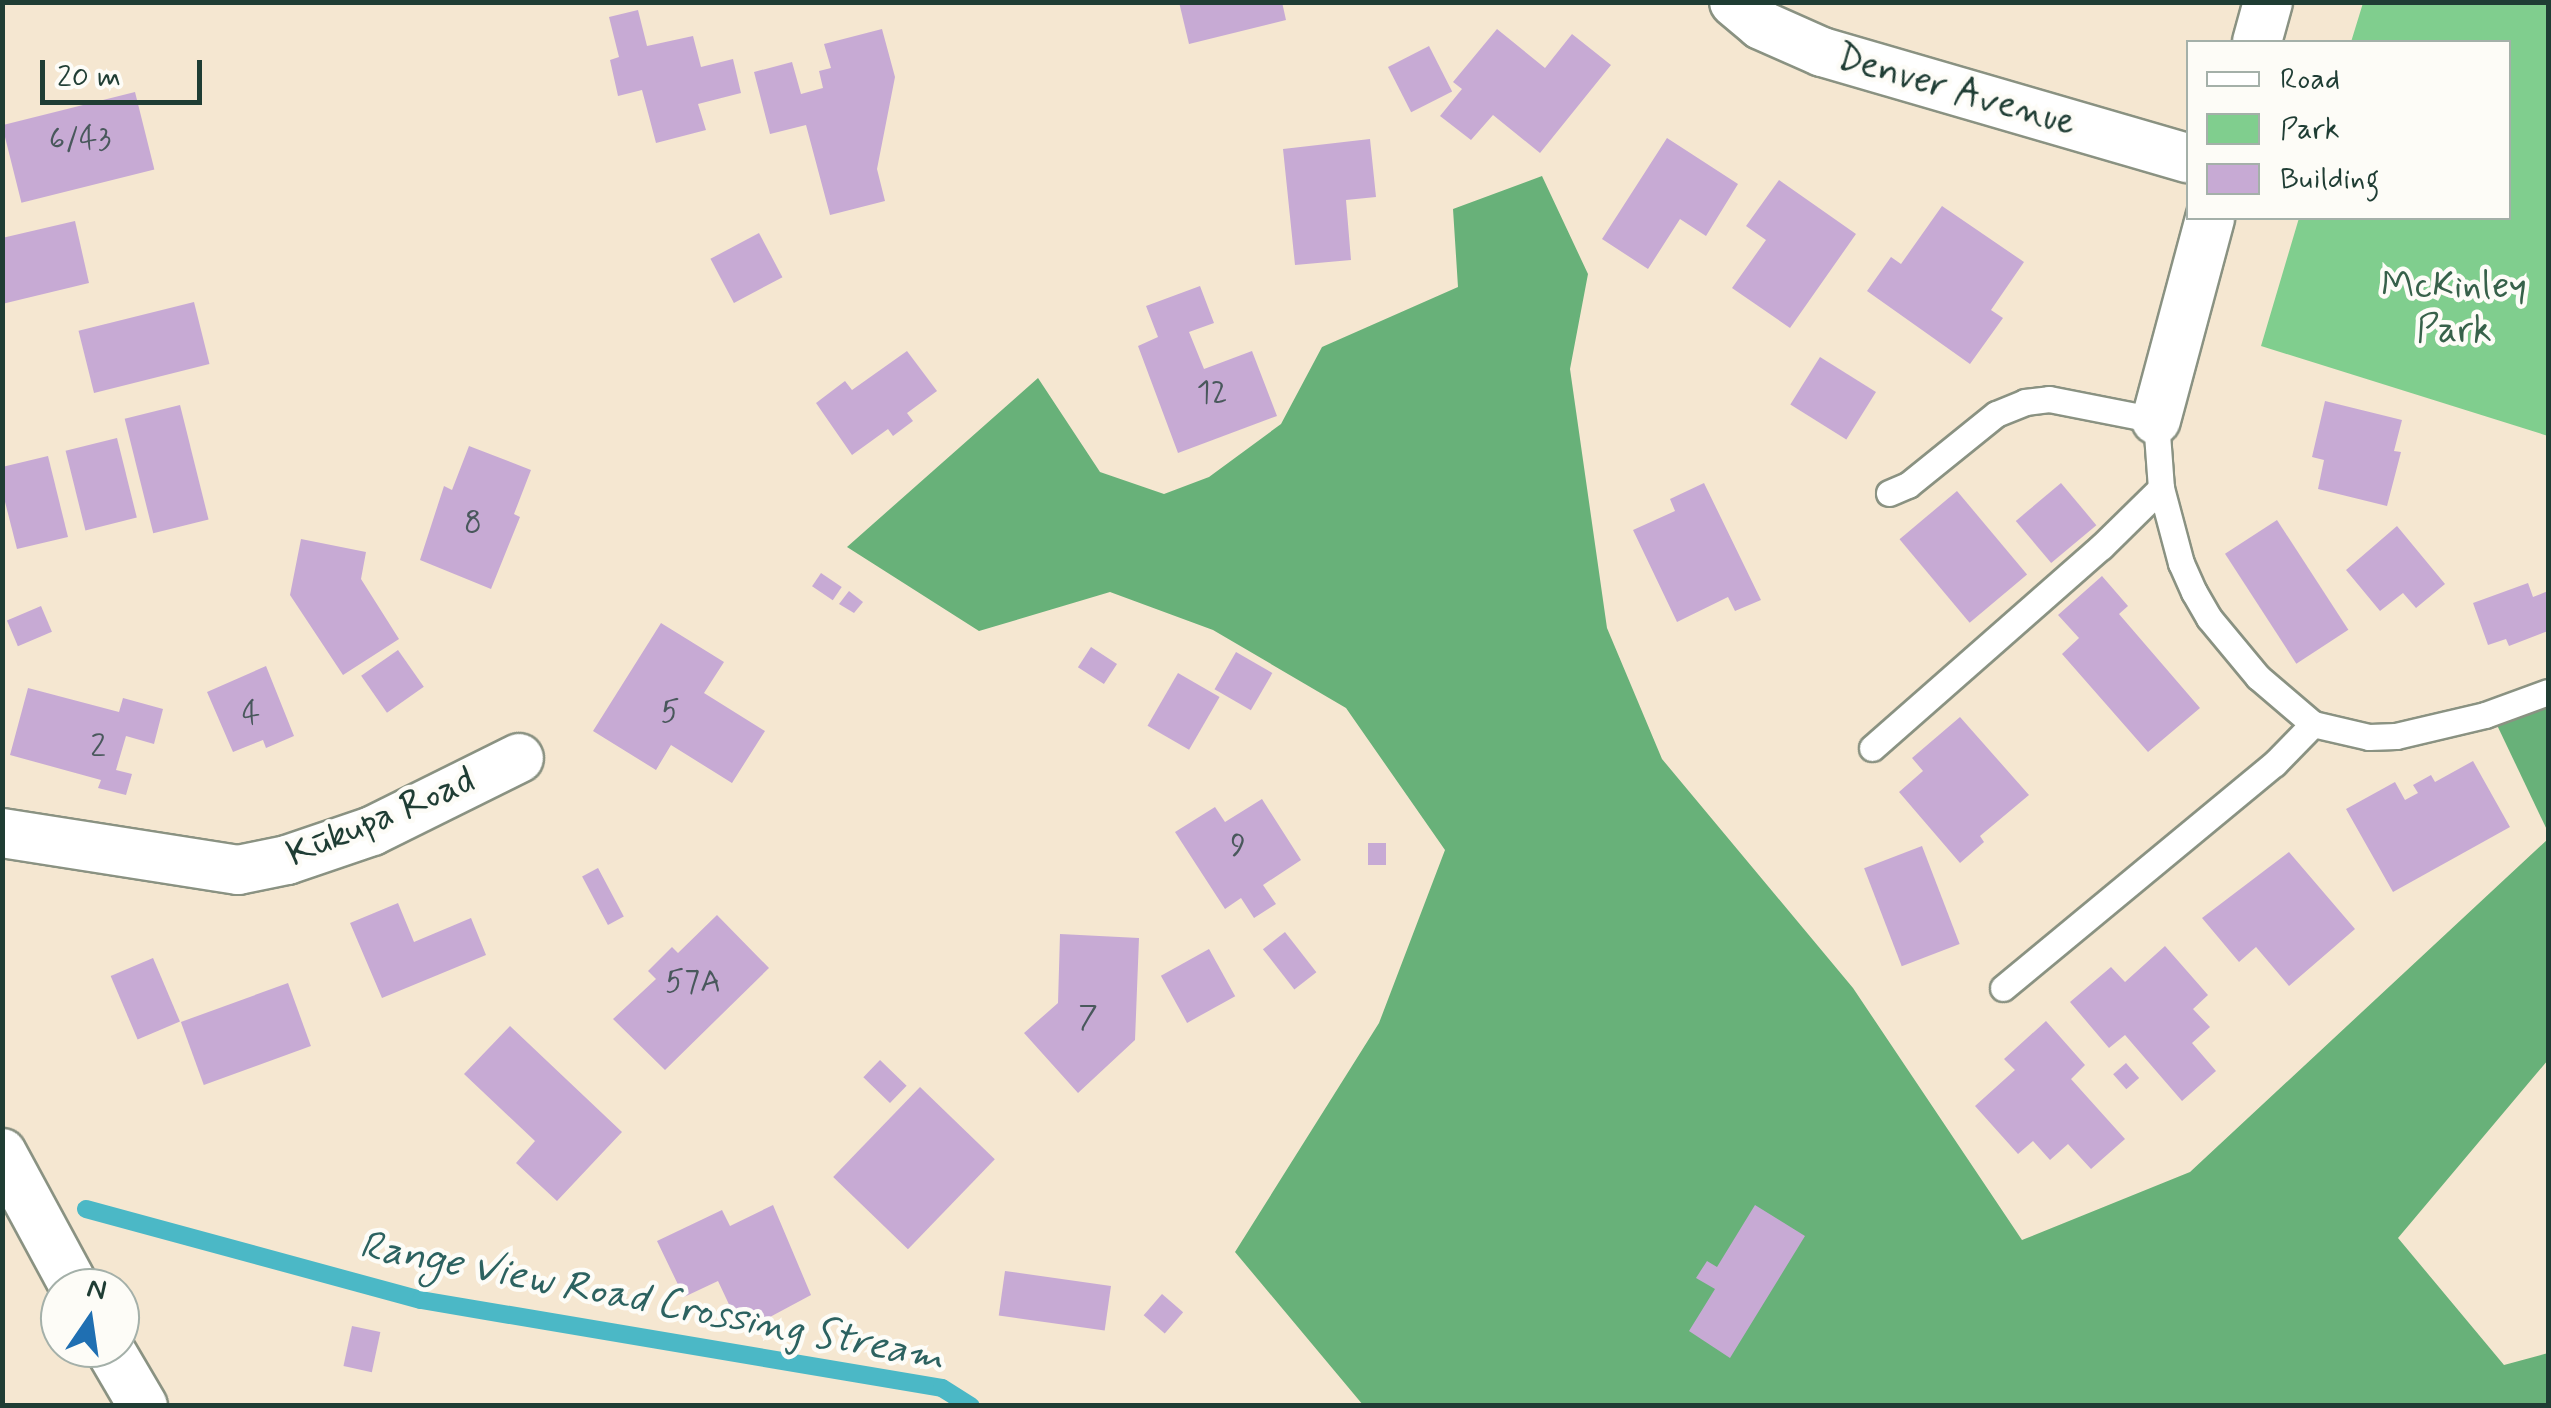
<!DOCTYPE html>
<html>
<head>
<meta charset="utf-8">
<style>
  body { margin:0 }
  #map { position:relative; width:2551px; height:1408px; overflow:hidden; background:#f5e7d1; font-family:Mynerve,sans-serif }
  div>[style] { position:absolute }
  .green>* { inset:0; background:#80ce8e }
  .forest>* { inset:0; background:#68b179 }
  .stream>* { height:18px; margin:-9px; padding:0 9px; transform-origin:9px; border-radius:9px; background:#4bb8c6 }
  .building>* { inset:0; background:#c7aad4; transform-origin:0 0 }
  .roads { filter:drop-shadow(2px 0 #8a9282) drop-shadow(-2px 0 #8a9282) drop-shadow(0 2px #8a9282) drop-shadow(0 -2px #8a9282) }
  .service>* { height:25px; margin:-12.5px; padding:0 12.5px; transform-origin:12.5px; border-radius:12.5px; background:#fff }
  .minor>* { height:48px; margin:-24px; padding:0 24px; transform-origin:24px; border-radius:24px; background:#fff }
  span { translate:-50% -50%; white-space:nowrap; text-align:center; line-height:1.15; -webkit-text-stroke:9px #fdfcf7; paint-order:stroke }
  .number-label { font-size:32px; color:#49585c }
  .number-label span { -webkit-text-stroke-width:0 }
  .street-label { font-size:38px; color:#1f3d34 }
  .park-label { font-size:38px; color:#37614a }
  .water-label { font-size:40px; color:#2c6260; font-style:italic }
  .frame { position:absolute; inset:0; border:5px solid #1f3d34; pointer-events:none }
  .legend { position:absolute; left:2186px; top:40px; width:325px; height:180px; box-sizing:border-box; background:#fdfcf7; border:2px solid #a4b0a9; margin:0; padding:12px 18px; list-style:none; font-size:30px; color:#1f3d34 }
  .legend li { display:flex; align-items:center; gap:20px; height:50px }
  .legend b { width:50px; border:2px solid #a4b0a9 }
  .north { position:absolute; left:40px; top:1268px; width:100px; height:100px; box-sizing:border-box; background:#fdfcf7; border:2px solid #a4b0a9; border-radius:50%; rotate:13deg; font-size:28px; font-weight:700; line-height:40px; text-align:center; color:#1f3d34 }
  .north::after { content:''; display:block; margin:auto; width:35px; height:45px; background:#1f6fb2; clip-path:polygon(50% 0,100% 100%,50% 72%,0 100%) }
  .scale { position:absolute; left:40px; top:60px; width:162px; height:45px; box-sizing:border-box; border:5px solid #1f3d34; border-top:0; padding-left:12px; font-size:30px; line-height:35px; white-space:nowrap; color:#1f3d34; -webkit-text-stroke:8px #fdfcf7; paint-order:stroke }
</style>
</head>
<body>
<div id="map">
  <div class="green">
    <i style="clip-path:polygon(2363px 3px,2548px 3px,2548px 436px,2261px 346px,2299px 218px,2508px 218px,2508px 42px,2351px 42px)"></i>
  </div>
  <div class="forest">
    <i style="clip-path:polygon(1542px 176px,1588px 274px,1570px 369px,1607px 628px,1662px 759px,1853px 988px,2022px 1240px,2190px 1172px,2548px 839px,2548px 1060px,2398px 1238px,2504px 1365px,2548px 1353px,2548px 1405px,1363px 1405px,1235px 1252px,1379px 1023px,1445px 850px,1346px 708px,1213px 630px,1110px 592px,979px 631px,847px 547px,1038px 378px,1100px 472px,1164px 494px,1209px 477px,1281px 424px,1322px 347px,1458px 287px,1453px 209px)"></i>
    <i style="clip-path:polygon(2548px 704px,2548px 832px,2496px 723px)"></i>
  </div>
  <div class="stream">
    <i style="left:86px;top:1209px;width:347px;rotate:15.2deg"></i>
    <i style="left:421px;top:1300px;width:528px;rotate:9.59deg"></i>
    <i style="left:942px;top:1388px;width:34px;rotate:32deg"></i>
  </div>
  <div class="building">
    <i style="clip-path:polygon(1179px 2px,1282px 2px,1286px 20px,1189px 44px)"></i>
    <i style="clip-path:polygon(638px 10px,647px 46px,693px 36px,701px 67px,733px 59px,741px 93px,698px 104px,706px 130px,656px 143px,642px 90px,618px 96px,610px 60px,619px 57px,609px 17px)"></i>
    <i style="clip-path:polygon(882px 29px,895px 77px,877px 169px,885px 201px,830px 215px,806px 125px,770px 134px,754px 72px,792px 62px,801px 94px,823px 88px,819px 71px,831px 68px,824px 44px)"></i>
    <i style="clip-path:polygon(1497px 29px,1545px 68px,1572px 34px,1611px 65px,1540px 153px,1493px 115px,1471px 140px,1440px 116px,1462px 89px,1453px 82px)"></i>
    <i style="left:1429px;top:46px;width:51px;height:46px;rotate:63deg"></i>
    <i style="left:135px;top:92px;width:80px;height:137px;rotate:76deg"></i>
    <i style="clip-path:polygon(1667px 138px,1738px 184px,1706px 236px,1680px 219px,1648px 269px,1602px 239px)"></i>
    <i style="clip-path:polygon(1370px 139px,1376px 197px,1346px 200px,1351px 260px,1295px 265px,1283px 149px)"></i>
    <i style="clip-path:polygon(1779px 180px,1856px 234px,1790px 328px,1732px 288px,1766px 240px,1746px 226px)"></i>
    <i style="clip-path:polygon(1942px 206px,2024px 262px,1991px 310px,2003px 318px,1970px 364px,1867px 291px,1891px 257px,1901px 264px)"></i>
    <i style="clip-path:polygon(75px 221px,89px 283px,2px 304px,2px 238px)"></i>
    <i style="left:759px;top:233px;width:50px;height:55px;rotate:62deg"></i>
    <i style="clip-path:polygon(1200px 286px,1214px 323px,1189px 332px,1204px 369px,1252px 351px,1277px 416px,1178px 453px,1138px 346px,1158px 337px,1146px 306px)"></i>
    <i style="left:194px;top:302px;width:64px;height:119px;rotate:76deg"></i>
    <i style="clip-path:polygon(907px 351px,937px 391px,907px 413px,913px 421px,893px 436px,888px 429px,852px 455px,816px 403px,845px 381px,852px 390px)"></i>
    <i style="left:1820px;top:357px;width:66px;height:56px;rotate:32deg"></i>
    <i style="clip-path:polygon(2325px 401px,2402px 420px,2394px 451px,2401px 452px,2387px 506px,2318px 489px,2324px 460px,2312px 457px)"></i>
    <i style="left:180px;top:405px;width:118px;height:57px;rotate:76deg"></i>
    <i style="left:117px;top:438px;width:82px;height:53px;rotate:76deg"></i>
    <i style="clip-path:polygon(469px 446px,531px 470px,514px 514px,520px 517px,491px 589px,420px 560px,444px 486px,452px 490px)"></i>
    <i style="clip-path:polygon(48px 456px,68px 537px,17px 549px,2px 490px,2px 467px)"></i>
    <i style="clip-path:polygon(1704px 483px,1761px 600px,1735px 611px,1728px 597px,1677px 622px,1633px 530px,1675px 511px,1670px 499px)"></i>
    <i style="left:2061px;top:483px;width:55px;height:59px;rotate:50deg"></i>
    <i style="left:1957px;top:491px;width:109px;height:75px;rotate:50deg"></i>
    <i style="left:2277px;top:520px;width:131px;height:62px;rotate:57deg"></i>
    <i style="clip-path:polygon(2397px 526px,2445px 584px,2416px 608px,2403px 593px,2380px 611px,2346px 570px)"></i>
    <i style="clip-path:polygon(301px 539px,366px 552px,361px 579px,399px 639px,343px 675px,290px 595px)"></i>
    <i style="left:821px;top:573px;width:25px;height:16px;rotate:34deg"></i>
    <i style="clip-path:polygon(2102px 576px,2128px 606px,2119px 614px,2200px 708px,2148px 752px,2062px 654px,2079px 638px,2058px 615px)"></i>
    <i style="clip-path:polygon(2528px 583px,2533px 597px,2548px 591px,2548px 631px,2509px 646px,2506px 639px,2488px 645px,2473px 603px)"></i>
    <i style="clip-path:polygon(849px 591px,863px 602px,854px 613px,839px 604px)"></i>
    <i style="left:41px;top:606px;width:28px;height:37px;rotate:67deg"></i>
    <i style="clip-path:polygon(661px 623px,724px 662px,704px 693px,765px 731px,732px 783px,671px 745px,656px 770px,593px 731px)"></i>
    <i style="left:1091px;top:647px;width:31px;height:24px;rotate:33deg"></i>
    <i style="left:398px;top:650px;width:45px;height:45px;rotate:55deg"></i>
    <i style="left:1236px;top:652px;width:42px;height:43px;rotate:30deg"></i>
    <i style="clip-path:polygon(266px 666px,294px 736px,266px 748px,263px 740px,233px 752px,207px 692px)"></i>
    <i style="left:1178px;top:673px;width:48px;height:61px;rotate:30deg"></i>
    <i style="clip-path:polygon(28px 688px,119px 712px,123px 698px,163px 709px,154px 744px,126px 736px,116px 770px,132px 774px,126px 795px,98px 788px,101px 780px,10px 755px)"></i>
    <i style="clip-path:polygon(1960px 717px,2029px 795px,1980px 836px,1984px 842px,1960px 863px,1899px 792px,1923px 771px,1912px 758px)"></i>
    <i style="clip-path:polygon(2473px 761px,2510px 827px,2393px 892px,2346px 809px,2395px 782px,2405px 800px,2418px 793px,2413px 785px,2431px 775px,2435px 782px)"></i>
    <i style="clip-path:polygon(1262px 799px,1301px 860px,1263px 885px,1276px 904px,1254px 918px,1241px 898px,1225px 909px,1175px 832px,1215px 807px,1225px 822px)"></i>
    <i style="left:1368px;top:843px;width:18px;height:22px"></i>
    <i style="left:1922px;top:846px;width:105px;height:62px;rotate:69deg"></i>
    <i style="clip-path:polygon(2289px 852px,2355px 929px,2289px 986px,2256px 947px,2239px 962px,2202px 918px)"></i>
    <i style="left:598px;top:868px;width:55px;height:18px;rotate:62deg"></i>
    <i style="clip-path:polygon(398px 903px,414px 942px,471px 918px,486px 955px,382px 998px,350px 923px)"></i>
    <i style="clip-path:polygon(717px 915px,769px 968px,665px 1070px,613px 1019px,656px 979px,648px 971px,672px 947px,678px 953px)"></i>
    <i style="left:1285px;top:932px;width:51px;height:28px;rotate:52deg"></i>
    <i style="clip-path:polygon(1060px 934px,1139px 938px,1135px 1040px,1078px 1093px,1024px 1033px,1058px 1003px)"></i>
    <i style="clip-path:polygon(2165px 946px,2208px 995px,2193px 1009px,2210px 1027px,2192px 1043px,2216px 1071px,2182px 1101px,2125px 1035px,2109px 1048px,2070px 1002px,2111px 967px,2125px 982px)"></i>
    <i style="left:1209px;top:949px;width:54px;height:55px;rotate:61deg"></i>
    <i style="left:153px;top:958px;width:69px;height:46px;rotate:67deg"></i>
    <i style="left:288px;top:983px;width:67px;height:114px;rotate:70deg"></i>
    <i style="clip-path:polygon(2046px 1021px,2085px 1065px,2071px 1079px,2125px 1139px,2091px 1169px,2068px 1144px,2050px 1160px,2033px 1141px,2018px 1154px,1975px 1106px,2015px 1070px,2004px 1059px)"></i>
    <i style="clip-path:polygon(510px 1026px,622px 1132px,557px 1201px,516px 1163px,535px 1141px,464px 1074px)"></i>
    <i style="left:880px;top:1060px;width:37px;height:24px;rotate:44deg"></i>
    <i style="left:2126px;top:1063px;width:20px;height:17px;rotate:49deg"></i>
    <i style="left:920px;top:1087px;width:104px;height:125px;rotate:44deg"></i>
    <i style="clip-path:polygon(773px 1205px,811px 1295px,742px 1332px,718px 1281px,684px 1297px,657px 1241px,722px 1210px,730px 1226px)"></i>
    <i style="clip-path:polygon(1755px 1205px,1805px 1236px,1730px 1358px,1689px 1331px,1715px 1289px,1696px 1278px,1707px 1261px,1717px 1267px)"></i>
    <i style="left:1005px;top:1271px;width:107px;height:45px;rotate:8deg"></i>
    <i style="left:1162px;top:1294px;width:28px;height:28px;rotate:41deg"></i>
    <i style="left:352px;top:1326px;width:29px;height:41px;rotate:12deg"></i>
  </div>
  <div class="roads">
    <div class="service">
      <i style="left:1889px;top:493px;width:21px;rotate:-23deg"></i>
      <i style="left:1908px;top:485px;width:113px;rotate:-38.9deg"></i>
      <i style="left:1996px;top:414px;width:31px;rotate:-22deg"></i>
      <i style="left:2025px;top:402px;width:24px;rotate:-7deg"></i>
      <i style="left:2049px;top:399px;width:109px;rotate:11.1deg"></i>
      <i style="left:2156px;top:420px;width:68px;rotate:85.8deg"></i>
      <i style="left:2161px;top:488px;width:78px;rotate:75.1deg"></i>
      <i style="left:2181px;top:563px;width:32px;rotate:66deg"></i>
      <i style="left:2194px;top:592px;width:30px;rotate:60deg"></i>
      <i style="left:2209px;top:618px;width:77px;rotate:50.3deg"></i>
      <i style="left:2258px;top:677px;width:72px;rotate:40.5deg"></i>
      <i style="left:2313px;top:724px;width:57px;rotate:13.1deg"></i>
      <i style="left:2369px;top:737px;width:27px;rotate:-2deg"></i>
      <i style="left:2396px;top:736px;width:91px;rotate:-13.3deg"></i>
      <i style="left:2485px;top:715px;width:67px;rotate:-20.1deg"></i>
      <i style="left:1872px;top:748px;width:305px;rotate:-41.3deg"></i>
      <i style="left:2101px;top:547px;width:84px;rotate:-44.5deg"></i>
      <i style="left:2003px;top:988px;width:352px;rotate:-39.6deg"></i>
      <i style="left:2274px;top:764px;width:56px;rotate:-45.7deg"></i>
    </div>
    <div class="minor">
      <i style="left:1734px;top:2px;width:35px;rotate:40deg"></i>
      <i style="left:1761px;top:25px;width:67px;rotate:23.9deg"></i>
      <i style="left:1822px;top:52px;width:381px;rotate:16.2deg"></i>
      <i style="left:2257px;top:42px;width:41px;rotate:-74.6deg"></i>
      <i style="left:2156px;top:420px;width:209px;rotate:-75deg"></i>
      <i style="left:2px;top:833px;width:239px;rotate:8.9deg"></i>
      <i style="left:238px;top:870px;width:50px;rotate:-11.5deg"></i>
      <i style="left:287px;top:860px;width:90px;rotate:-18.8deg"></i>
      <i style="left:372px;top:831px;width:164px;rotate:-26.4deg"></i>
      <i style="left:2px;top:1153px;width:153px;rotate:61.6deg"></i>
      <i style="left:109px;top:1348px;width:67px;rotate:59.6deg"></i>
    </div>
  </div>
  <div class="number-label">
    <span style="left:80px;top:139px">6/43</span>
    <span style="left:1212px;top:393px">12</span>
    <span style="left:473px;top:523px">8</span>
    <span style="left:670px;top:712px">5</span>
    <span style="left:251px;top:714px">4</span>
    <span style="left:98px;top:747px">2</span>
    <span style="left:1238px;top:846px">9</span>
    <span style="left:693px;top:982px">57A</span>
    <span style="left:1088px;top:1018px">7</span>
  </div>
  <div class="street-label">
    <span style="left:1956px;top:91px;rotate:16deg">Denver Avenue</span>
    <span style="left:381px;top:818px;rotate:-23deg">Kūkupa Road</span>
  </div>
  <div class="park-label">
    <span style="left:2454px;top:309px">McKinley<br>Park</span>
  </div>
  <div class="water-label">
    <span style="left:652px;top:1302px;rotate:11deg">Range View Road Crossing Stream</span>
  </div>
  <div class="frame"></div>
  <ul class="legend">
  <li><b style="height:12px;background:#fff"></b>Road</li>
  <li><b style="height:28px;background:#80ce8e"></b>Park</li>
  <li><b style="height:28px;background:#c7aad4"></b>Building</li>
  </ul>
  <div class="north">N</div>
  <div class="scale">20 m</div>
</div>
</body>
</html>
